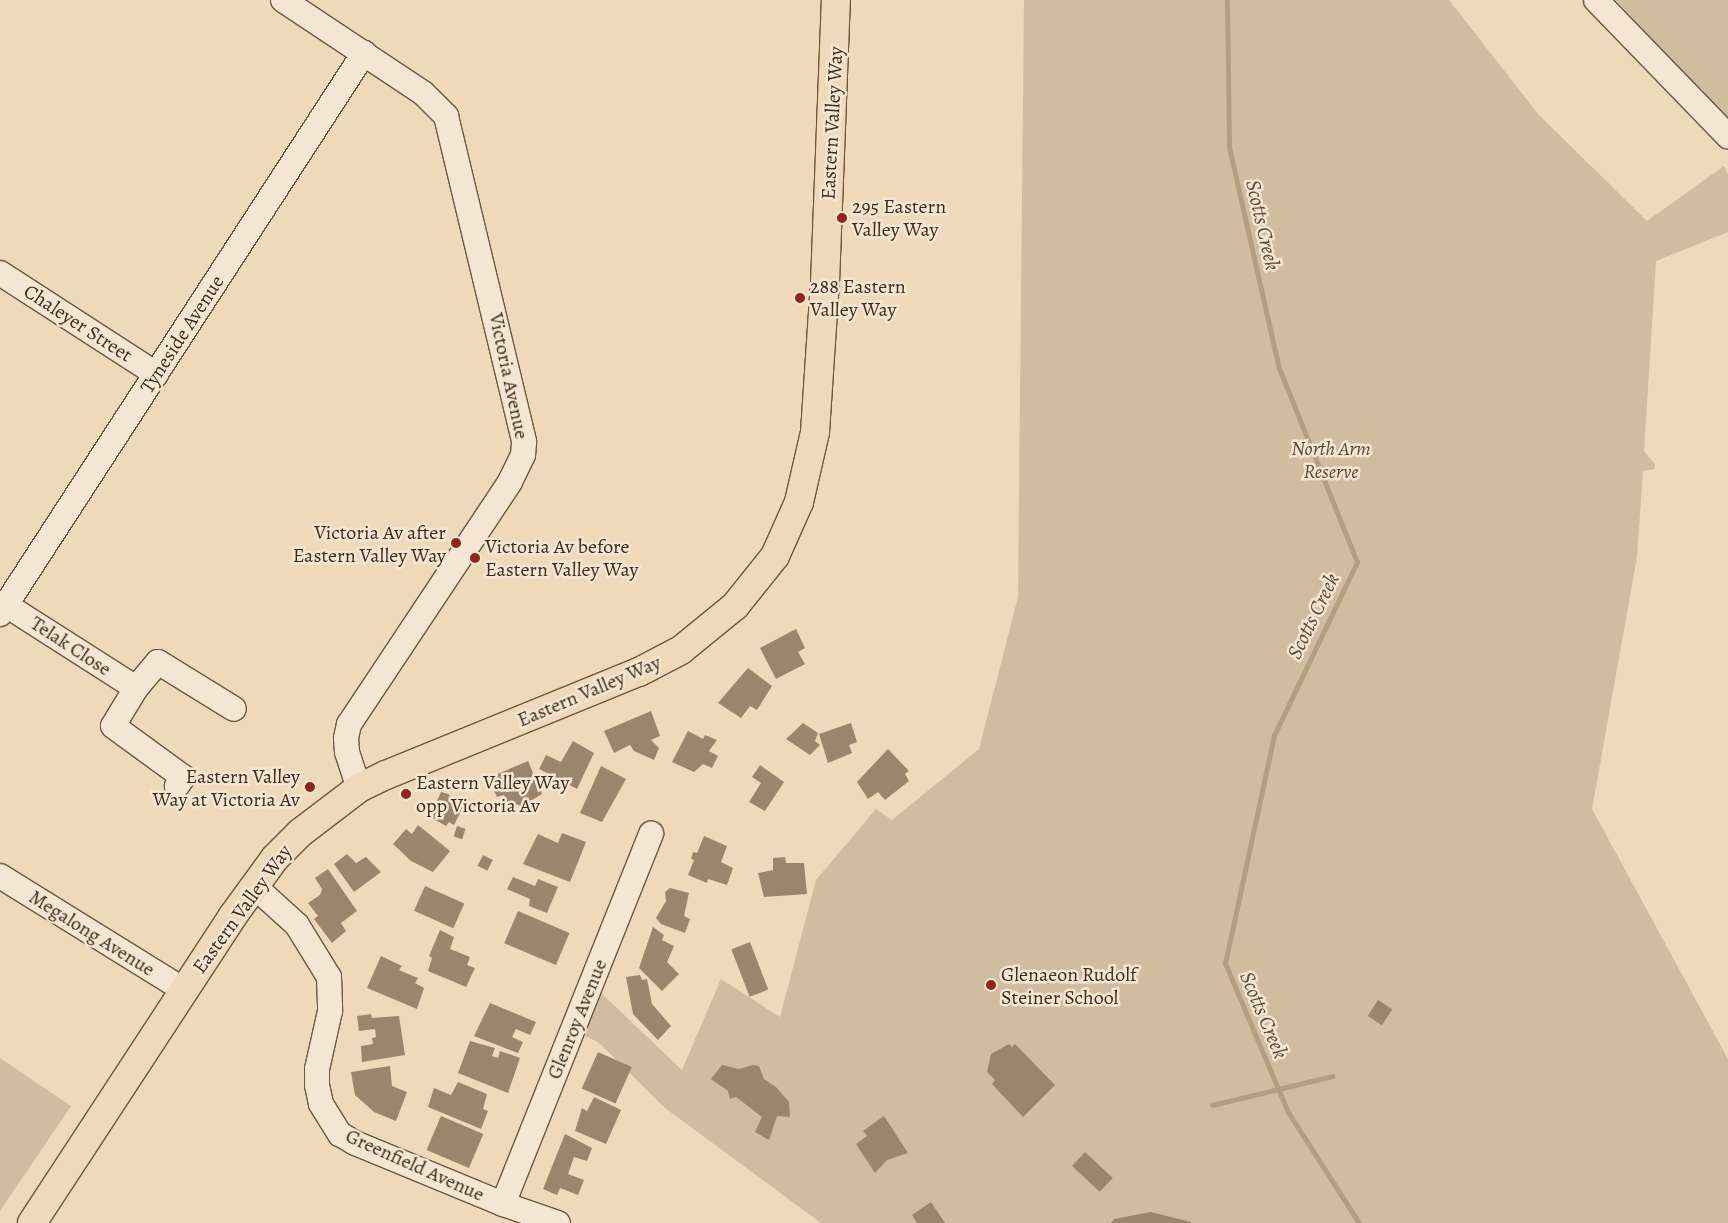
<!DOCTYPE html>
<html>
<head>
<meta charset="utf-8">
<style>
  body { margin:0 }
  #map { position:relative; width:1728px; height:1223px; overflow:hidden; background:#eed9ba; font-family:Alegreya,serif }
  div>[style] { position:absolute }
  .green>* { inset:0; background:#d0bc9f }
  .stream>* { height:5px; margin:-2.5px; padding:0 2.5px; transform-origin:2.5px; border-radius:2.5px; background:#b29f83 }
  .building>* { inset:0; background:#9a866d; transform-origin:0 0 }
  .roads { filter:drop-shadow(1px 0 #6a5841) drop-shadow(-1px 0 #6a5841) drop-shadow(0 1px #6a5841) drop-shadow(0 -1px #6a5841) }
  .minor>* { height:24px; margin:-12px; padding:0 12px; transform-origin:12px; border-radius:12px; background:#f4e6d2 }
  .major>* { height:28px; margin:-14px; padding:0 14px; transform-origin:14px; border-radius:14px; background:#eed9ba }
  .dots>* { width:14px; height:14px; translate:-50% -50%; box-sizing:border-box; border:2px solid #f4e6d2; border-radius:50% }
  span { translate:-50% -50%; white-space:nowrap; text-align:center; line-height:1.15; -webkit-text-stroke:5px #f4e6d2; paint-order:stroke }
  .street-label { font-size:20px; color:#3e2d19 }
  .poi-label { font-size:20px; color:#3e2d19 }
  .left { translate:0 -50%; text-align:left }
  .right { translate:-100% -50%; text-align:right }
  .park-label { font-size:20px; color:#5b4a34; font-style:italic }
  .water-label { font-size:21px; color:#5b4a34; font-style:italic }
</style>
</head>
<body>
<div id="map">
  <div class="green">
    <i style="clip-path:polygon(1024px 0,1449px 0,1539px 115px,1647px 221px,1724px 166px,1728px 175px,1728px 232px,1656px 261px,1644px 451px,1655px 464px,1655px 469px,1643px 471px,1637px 557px,1592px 809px,1728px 1059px,1728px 1223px,821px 1223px,665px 1108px,598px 1042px,585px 1036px,599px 991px,682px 1070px,721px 979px,780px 1017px,816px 880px,876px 809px,892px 820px,979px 749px,1018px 597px)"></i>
    <i style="clip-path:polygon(1616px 0,1728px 0,1728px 119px,1642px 29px)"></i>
    <i style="clip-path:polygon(0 1058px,71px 1106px,0 1211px)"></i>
  </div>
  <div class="stream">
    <i style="left:1227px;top:0;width:147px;rotate:89.2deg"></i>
    <i style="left:1229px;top:147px;width:227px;rotate:77.3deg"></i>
    <i style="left:1279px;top:368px;width:209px;rotate:68.1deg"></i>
    <i style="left:1357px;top:562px;width:192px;rotate:115.6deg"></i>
    <i style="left:1274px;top:735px;width:233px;rotate:102.1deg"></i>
    <i style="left:1225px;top:963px;width:162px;rotate:67.1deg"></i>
    <i style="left:1288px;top:1112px;width:132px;rotate:57.4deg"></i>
    <i style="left:1212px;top:1105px;width:124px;rotate:-13.5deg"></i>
  </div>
  <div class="building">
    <i style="clip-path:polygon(796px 629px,805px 648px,798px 652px,805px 664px,776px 679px,760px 648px)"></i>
    <i style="clip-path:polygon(748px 668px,772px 686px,757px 710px,750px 706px,741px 718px,718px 703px)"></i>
    <i style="clip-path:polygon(651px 711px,660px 736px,651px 740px,659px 748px,654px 760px,634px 751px,630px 745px,614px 753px,604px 731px)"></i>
    <i style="clip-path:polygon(803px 723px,818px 733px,815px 741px,820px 745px,810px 755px,786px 739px)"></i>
    <i style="clip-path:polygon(851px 723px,857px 742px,849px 745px,852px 753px,828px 763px,819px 734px)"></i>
    <i style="clip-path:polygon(688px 731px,703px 739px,705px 735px,717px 740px,709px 751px,718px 756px,712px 768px,703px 764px,694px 772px,672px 762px)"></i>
    <i style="clip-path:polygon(573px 741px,594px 753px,577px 789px,539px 769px,546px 755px,561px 762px)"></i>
    <i style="clip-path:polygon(888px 749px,909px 771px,905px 774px,909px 781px,885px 800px,878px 792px,868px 799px,857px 782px)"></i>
    <i style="clip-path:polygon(528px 761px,542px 794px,522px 806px,507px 802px,504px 795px,497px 797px,488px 778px)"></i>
    <i style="clip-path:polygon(760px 765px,784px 782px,765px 811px,749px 802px,761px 783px,752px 777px)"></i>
    <i style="clip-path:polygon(601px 766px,626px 779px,602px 822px,580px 813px)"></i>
    <i style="clip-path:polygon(441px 792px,448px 794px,463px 807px,454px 825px,449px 822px,446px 826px,430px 817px)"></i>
    <i style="clip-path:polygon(418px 825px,450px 851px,433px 872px,411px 861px,393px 844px,406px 829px,412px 834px)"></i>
    <i style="left:457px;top:826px;width:9px;height:11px;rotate:18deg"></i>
    <i style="clip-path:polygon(562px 833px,586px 842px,570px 882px,523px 864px,538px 834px,558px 843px)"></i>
    <i style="clip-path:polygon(704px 836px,727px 846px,721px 862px,733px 868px,727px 885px,708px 879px,707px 883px,688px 875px,694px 860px,691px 859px,693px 852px,697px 853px)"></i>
    <i style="clip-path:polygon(347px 854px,356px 863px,366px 857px,381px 872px,354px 892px,334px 864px)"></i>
    <i style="left:483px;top:855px;width:11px;height:12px;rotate:27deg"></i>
    <i style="clip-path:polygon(785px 857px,786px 863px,804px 863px,807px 894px,764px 897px,758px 873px,773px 870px,773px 858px)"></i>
    <i style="clip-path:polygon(328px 869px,357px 911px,341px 923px,346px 931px,332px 943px,314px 919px,318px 916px,308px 903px,320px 895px,322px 889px,315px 878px)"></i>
    <i style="clip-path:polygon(513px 877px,535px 886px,538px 879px,558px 887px,547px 913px,529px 906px,530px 899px,507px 889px)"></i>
    <i style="left:425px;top:886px;width:43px;height:27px;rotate:24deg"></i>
    <i style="clip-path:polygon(670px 888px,689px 893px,684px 916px,690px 919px,685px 933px,661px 924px,656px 918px,666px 901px,665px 892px)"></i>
    <i style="left:518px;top:911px;width:56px;height:35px;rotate:23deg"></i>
    <i style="clip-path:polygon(653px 927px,664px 935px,662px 940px,674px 946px,667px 962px,679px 974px,662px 991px,639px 968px)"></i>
    <i style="clip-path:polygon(440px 930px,454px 937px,450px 949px,470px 957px,467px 965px,475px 968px,466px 987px,428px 971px,432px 958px,429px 956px)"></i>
    <i style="left:750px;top:942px;width:51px;height:20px;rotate:69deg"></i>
    <i style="clip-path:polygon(381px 956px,402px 966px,399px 970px,418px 978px,415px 983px,424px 988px,417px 1009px,367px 988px)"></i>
    <i style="clip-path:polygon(640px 975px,642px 980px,647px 979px,652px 1004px,671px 1026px,658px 1040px,633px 1014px,626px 977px)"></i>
    <i style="left:1378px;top:1000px;width:17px;height:19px;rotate:33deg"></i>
    <i style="clip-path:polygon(490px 1003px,536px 1022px,530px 1035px,516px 1029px,512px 1037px,523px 1042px,518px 1053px,474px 1036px)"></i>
    <i style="clip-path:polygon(371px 1014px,372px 1018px,399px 1016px,405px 1055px,362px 1062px,361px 1046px,373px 1044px,372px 1038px,376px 1037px,375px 1029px,359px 1031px,357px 1016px)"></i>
    <i style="clip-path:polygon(470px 1041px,495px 1048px,492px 1056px,498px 1058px,500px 1051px,520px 1058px,508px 1093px,458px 1073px)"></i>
    <i style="clip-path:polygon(1009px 1044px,1012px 1047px,1015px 1044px,1055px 1085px,1023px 1117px,992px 1084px,995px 1080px,987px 1072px,991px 1054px)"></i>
    <i style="left:598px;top:1052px;width:37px;height:40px;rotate:24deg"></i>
    <i style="clip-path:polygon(722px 1065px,739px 1069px,753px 1065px,759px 1066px,764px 1079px,776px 1087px,789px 1102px,790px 1117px,777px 1116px,769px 1140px,755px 1132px,762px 1117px,736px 1097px,730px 1099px,728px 1091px,711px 1079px)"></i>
    <i style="clip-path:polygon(390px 1066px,392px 1086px,407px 1092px,396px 1121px,374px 1112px,355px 1095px,351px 1072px)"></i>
    <i style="clip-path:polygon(458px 1082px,487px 1094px,483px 1109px,488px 1111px,481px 1129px,428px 1107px,434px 1088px,451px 1095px)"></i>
    <i style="clip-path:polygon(594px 1097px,621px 1110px,606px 1144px,575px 1131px,582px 1108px,587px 1111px)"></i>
    <i style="left:441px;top:1116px;width:46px;height:37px;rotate:23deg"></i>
    <i style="clip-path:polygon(884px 1116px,908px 1153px,887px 1160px,875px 1173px,856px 1144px,867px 1136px,863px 1131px)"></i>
    <i style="clip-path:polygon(565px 1134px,592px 1148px,587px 1161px,574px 1157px,568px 1174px,584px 1180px,578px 1195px,560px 1188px,557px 1195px,543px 1189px)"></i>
    <i style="left:1085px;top:1152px;width:38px;height:19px;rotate:43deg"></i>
    <i style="clip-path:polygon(931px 1202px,945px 1223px,917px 1223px,912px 1215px)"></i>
    <i style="clip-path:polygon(1151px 1212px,1191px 1222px,1191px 1223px,1111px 1223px,1114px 1219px)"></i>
  </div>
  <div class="roads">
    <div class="minor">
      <i style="left:283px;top:0;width:168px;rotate:33.6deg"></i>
      <i style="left:423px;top:93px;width:33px;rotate:45deg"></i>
      <i style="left:446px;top:116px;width:335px;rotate:76.5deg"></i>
      <i style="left:524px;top:442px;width:13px;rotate:94deg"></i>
      <i style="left:523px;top:455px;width:30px;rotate:116deg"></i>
      <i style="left:510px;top:482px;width:291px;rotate:123.6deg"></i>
      <i style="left:349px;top:724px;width:14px;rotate:102deg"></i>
      <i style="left:346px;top:738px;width:14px;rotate:86deg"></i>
      <i style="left:347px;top:752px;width:38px;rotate:72deg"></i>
      <i style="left:1596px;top:0;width:190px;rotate:45.9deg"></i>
      <i style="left:0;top:273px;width:186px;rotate:32.9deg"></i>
      <i style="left:6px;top:605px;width:154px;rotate:32.6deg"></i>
      <i style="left:136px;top:688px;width:44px;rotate:121.2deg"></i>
      <i style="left:113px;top:726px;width:87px;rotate:36.1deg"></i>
      <i style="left:183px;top:777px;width:11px;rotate:124deg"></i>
      <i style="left:0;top:614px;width:669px;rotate:-57.02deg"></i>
      <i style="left:136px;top:688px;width:34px;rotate:-50deg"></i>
      <i style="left:158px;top:662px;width:89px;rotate:31.7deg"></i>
      <i style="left:0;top:876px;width:216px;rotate:31.8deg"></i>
      <i style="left:254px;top:886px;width:58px;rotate:42.2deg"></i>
      <i style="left:297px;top:925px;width:61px;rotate:58.4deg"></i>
      <i style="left:329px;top:977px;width:34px;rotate:88deg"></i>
      <i style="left:330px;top:1011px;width:59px;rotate:102.6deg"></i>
      <i style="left:317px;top:1069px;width:16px;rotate:90deg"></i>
      <i style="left:317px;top:1085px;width:19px;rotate:78deg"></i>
      <i style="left:321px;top:1104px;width:36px;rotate:58deg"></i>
      <i style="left:340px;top:1134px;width:17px;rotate:31deg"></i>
      <i style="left:355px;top:1143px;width:160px;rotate:22.4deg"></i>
      <i style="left:503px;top:1204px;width:58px;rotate:19.1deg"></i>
      <i style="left:503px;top:1204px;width:399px;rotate:-68.2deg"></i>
    </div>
    <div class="major">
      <i style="left:32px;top:1223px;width:366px;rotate:-56.8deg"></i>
      <i style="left:232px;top:917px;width:73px;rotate:-53.9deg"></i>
      <i style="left:275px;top:858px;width:35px;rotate:-45deg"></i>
      <i style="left:300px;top:833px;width:74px;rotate:-37.3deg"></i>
      <i style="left:359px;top:788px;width:30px;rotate:-26deg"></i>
      <i style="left:386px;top:775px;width:273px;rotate:-22.2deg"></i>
      <i style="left:639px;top:672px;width:47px;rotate:-27.6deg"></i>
      <i style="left:681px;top:650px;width:70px;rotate:-39.2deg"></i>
      <i style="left:735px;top:606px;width:64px;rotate:-51.3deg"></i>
      <i style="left:775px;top:556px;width:59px;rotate:-66deg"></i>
      <i style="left:799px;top:502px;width:72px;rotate:-77.1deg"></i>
      <i style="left:815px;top:432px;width:149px;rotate:-86.2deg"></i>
      <i style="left:825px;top:283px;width:283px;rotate:-87.8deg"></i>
    </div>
  </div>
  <div class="dots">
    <i style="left:842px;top:218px;background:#8f2418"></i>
    <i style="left:800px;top:298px;background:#8f2418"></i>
    <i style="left:456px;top:543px;background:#8f2418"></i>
    <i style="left:475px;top:558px;background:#8f2418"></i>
    <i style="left:310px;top:787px;background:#8f2418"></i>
    <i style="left:406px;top:794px;background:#8f2418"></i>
    <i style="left:991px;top:985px;background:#8f2418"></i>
  </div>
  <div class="street-label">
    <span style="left:832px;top:123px;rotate:-87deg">Eastern Valley Way</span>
    <span style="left:78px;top:323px;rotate:33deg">Chaleyer Street</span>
    <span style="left:182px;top:334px;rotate:-57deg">Tyneside Avenue</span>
    <span style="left:509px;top:376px;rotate:78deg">Victoria Avenue</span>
    <span style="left:71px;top:646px;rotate:33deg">Telak Close</span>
    <span style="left:589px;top:691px;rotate:-23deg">Eastern Valley Way</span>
    <span style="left:242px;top:909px;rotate:-54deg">Eastern Valley Way</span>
    <span style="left:92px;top:933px;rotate:32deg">Megalong Avenue</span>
    <span style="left:577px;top:1019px;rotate:-68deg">Glenroy Avenue</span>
    <span style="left:415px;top:1165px;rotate:24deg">Greenfield Avenue</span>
  </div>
  <div class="poi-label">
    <span class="left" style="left:852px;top:218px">295 Eastern<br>Valley Way</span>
    <span class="left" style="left:810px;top:298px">288 Eastern<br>Valley Way</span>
    <span class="right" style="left:446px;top:544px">Victoria Av after<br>Eastern Valley Way</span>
    <span class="left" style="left:485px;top:558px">Victoria Av before<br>Eastern Valley Way</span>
    <span class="right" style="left:300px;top:788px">Eastern Valley<br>Way at Victoria Av</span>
    <span class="left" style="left:416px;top:794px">Eastern Valley Way<br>opp Victoria Av</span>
    <span class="left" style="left:1001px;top:986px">Glenaeon Rudolf<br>Steiner School</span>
  </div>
  <div class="park-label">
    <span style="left:1331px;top:460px">North Arm<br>Reserve</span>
  </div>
  <div class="water-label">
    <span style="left:1263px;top:225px;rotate:77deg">Scotts Creek</span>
    <span style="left:1313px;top:616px;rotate:-64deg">Scotts Creek</span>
    <span style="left:1264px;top:1015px;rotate:67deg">Scotts Creek</span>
  </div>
</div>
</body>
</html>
